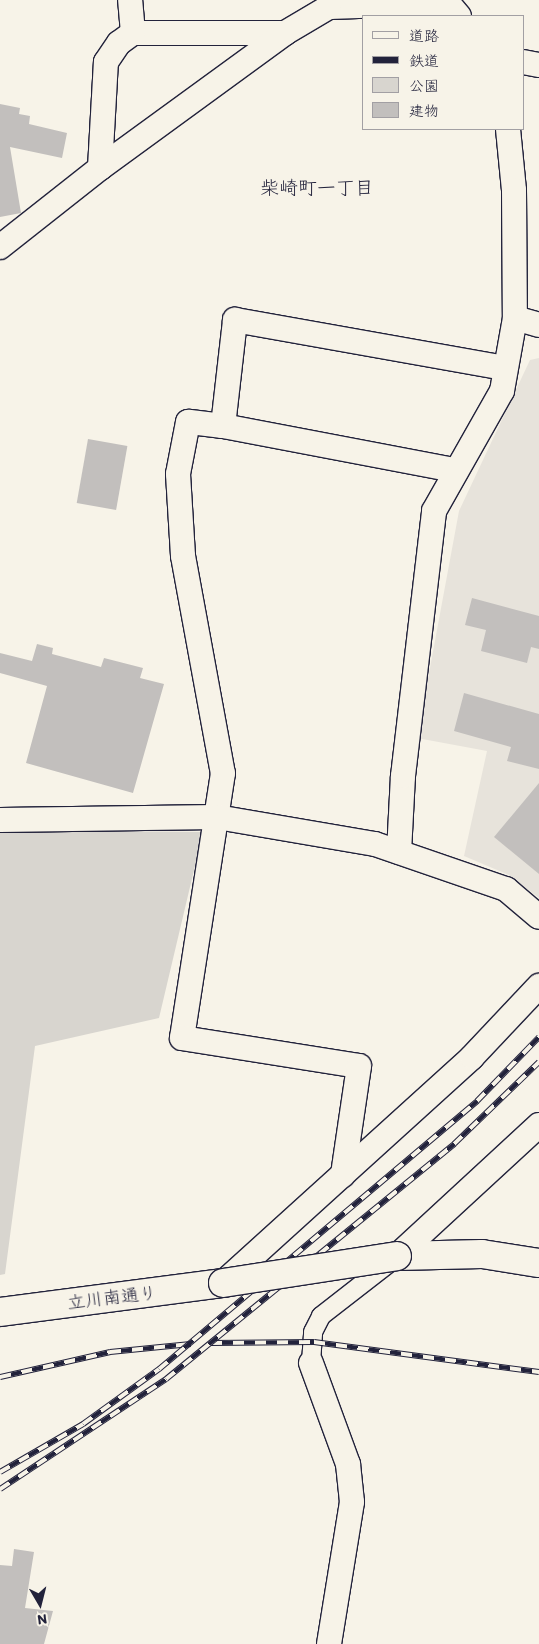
<!DOCTYPE html>
<html>
<head>
<meta charset="utf-8">
<style>
  body { margin:0 }
  #map { position:relative; width:539px; height:1644px; overflow:hidden; background:#f7f3e8; font-family:Itim,"Klee One",sans-serif }
  div>[style] { position:absolute }
  .built>* { inset:0; background:#e7e3db }
  .green>* { inset:0; background:#d8d5cf }
  .building>* { inset:0; background:#c2bfbd; transform-origin:0 0 }
  .roads { filter:drop-shadow(1px 0 #22223b) drop-shadow(-1px 0 #22223b) drop-shadow(0 1px #22223b) drop-shadow(0 -1px #22223b) }
  .pedestrian>* { height:18px; margin:-9px; padding:0 9px; transform-origin:9px; border-radius:9px; background:#f7f3e8 }
  .minor>* { height:24px; margin:-12px; padding:0 12px; transform-origin:12px; border-radius:12px; background:#f7f3e8 }
  .tertiary>* { height:28px; margin:-14px; padding:0 14px; transform-origin:14px; border-radius:14px; background:#f7f3e8 }
  .rail>* { height:5.5px; margin-top:-2.75px; transform-origin:0; background:repeating-linear-gradient(90deg,#f7f3e8 0 11px,#22223b 0 22px); box-sizing:border-box; border-block:1px solid #22223b }
  .bridges { filter:drop-shadow(1px 0 #22223b) drop-shadow(-1px 0 #22223b) drop-shadow(0 1px #22223b) drop-shadow(0 -1px #22223b) }
  .tertiary-bridge>* { height:28px; margin:-14px; padding:0 14px; transform-origin:14px; border-radius:14px; background:#f7f3e8 }
  span { translate:-50% -50%; white-space:nowrap; text-align:center; line-height:1.15; -webkit-text-stroke:4px #f7f3e8; paint-order:stroke }
  .street-label { font-size:18px; color:#22223b }
  .neighbourhood-label { font-size:19px; color:#22223b }
  .legend { position:absolute; left:362px; top:15px; width:162px; height:115px; box-sizing:border-box; background:#f7f3e8; border:1px solid #a29fa3; margin:0; padding:6px 9px; list-style:none; font-size:15px; color:#22223b }
  .legend li { display:flex; align-items:center; gap:10px; height:25px }
  .legend b { width:25px; border:1px solid #a29fa3 }
  .north { position:absolute; left:15px; top:1579px; width:50px; height:50px; -webkit-text-stroke:4px #f7f3e8; paint-order:stroke; rotate:172deg; font-size:14px; font-weight:700; line-height:20px; text-align:center; color:#22223b }
  .north::after { content:''; display:block; margin:auto; width:18px; height:22px; background:#22223b; clip-path:polygon(50% 0,100% 100%,50% 72%,0 100%) }
</style>
</head>
<body>
<div id="map">
  <div class="built">
    <i style="clip-path:polygon(539px 358px,539px 898px,509px 875px,464px 856px,487px 751px,417px 738px,459px 511px,530px 360px)"></i>
  </div>
  <div class="green">
    <i style="clip-path:polygon(0 830px,203px 832px,159px 1018px,35px 1046px,5px 1274px,0 1275px)"></i>
  </div>
  <div class="building">
    <i style="clip-path:polygon(0 104px,20px 108px,19px 114px,30px 116px,29px 124px,67px 133px,62px 158px,10px 147px,21px 213px,0 217px)"></i>
    <i style="left:88px;top:439px;width:40px;height:65px;rotate:10deg"></i>
    <i style="clip-path:polygon(472px 598px,539px 616px,539px 649px,531px 647px,527px 663px,481px 651px,486px 630px,465px 625px)"></i>
    <i style="clip-path:polygon(37px 644px,53px 648px,52px 654px,101px 667px,104px 658px,143px 668px,140px 678px,164px 684px,133px 793px,26px 763px,47px 686px,0 673px,0 653px,32px 661px)"></i>
    <i style="clip-path:polygon(464px 693px,539px 714px,539px 769px,507px 761px,511px 747px,454px 731px)"></i>
    <i style="clip-path:polygon(539px 783px,539px 874px,494px 837px)"></i>
    <i style="clip-path:polygon(14px 1549px,34px 1552px,25px 1608px,53px 1611px,44px 1644px,0 1644px,0 1565px,12px 1566px)"></i>
  </div>
  <div class="roads">
    <div class="pedestrian">
      <i style="left:311px;top:1363px;width:31px;rotate:-86deg"></i>
      <i style="left:313px;top:1332px;width:18px;rotate:-63deg"></i>
      <i style="left:321px;top:1316px;width:91px;rotate:-37.9deg"></i>
    </div>
    <div class="minor">
      <i style="left:329px;top:7px;width:119px;rotate:-1.9deg"></i>
      <i style="left:448px;top:3px;width:17px;rotate:50deg"></i>
      <i style="left:133px;top:33px;width:152px"></i>
      <i style="left:523px;top:62px;width:16px;rotate:11deg"></i>
      <i style="left:508px;top:129px;width:61px;rotate:84.4deg"></i>
      <i style="left:514px;top:190px;width:128px;rotate:89.6deg"></i>
      <i style="left:515px;top:318px;width:25px;rotate:16deg"></i>
      <i style="left:100px;top:168px;width:106px;rotate:-86.8deg"></i>
      <i style="left:106px;top:62px;width:23px;rotate:-56deg"></i>
      <i style="left:119px;top:43px;width:17px;rotate:-36deg"></i>
      <i style="left:133px;top:33px;width:33px;rotate:-95deg"></i>
      <i style="left:0;top:247px;width:127px;rotate:-38.3deg"></i>
      <i style="left:100px;top:168px;width:229px;rotate:-36.1deg"></i>
      <i style="left:285px;top:33px;width:51px;rotate:-30.6deg"></i>
      <i style="left:329px;top:7px;width:7px;rotate:-90deg"></i>
      <i style="left:223px;top:426px;width:35px;rotate:-173deg"></i>
      <i style="left:188px;top:422px;width:53px;rotate:100.9deg"></i>
      <i style="left:178px;top:474px;width:82px;rotate:86.5deg"></i>
      <i style="left:183px;top:556px;width:221px;rotate:79.6deg"></i>
      <i style="left:223px;top:773px;width:268px;rotate:98.8deg"></i>
      <i style="left:182px;top:1038px;width:179px;rotate:9deg"></i>
      <i style="left:359px;top:1066px;width:110px;rotate:98.4deg"></i>
      <i style="left:454px;top:470px;width:235px;rotate:-169.2deg"></i>
      <i style="left:223px;top:426px;width:107px;rotate:-83.5deg"></i>
      <i style="left:235px;top:320px;width:274px;rotate:10.1deg"></i>
      <i style="left:0;top:820px;width:217px;rotate:-0.8deg"></i>
      <i style="left:217px;top:817px;width:160px;rotate:9.7deg"></i>
      <i style="left:375px;top:844px;width:139px;rotate:19deg"></i>
      <i style="left:506px;top:889px;width:43px;rotate:40.3deg"></i>
      <i style="left:399px;top:852px;width:76px;rotate:-87deg"></i>
      <i style="left:403px;top:776px;width:267px;rotate:-83.3deg"></i>
      <i style="left:434px;top:511px;width:138px;rotate:-60.5deg"></i>
      <i style="left:502px;top:391px;width:74px;rotate:-79.9deg"></i>
      <i style="left:397px;top:1256px;width:193px;rotate:-42.7deg"></i>
      <i style="left:223px;top:1283px;width:336px;rotate:-42.2deg"></i>
      <i style="left:472px;top:1057px;width:98px;rotate:-46.7deg"></i>
      <i style="left:311px;top:1363px;width:108px;rotate:69.9deg"></i>
      <i style="left:348px;top:1464px;width:38px;rotate:84deg"></i>
      <i style="left:352px;top:1502px;width:144px;rotate:99.2deg"></i>
    </div>
    <div class="tertiary">
      <i style="left:397px;top:1256px;width:85px;rotate:-1.3deg"></i>
      <i style="left:482px;top:1254px;width:58px;rotate:9deg"></i>
      <i style="left:0;top:1312px;width:225px;rotate:-7.4deg"></i>
    </div>
  </div>
  <div class="rail">
    <i style="left:211px;top:1343px;width:103px;rotate:-0.6deg"></i>
    <i style="left:314px;top:1342px;width:227px;rotate:7.6deg"></i>
    <i style="left:0;top:1377px;width:113px;rotate:-12.8deg"></i>
    <i style="left:110px;top:1352px;width:81px;rotate:-5.6deg"></i>
    <i style="left:0;top:1472px;width:96px;rotate:-30deg"></i>
    <i style="left:83px;top:1424px;width:94px;rotate:-35.9deg"></i>
    <i style="left:159px;top:1369px;width:416px;rotate:-40.1deg"></i>
    <i style="left:477px;top:1101px;width:89px;rotate:-45.9deg"></i>
    <i style="left:0;top:1489px;width:199px;rotate:-33.5deg"></i>
    <i style="left:166px;top:1379px;width:372px;rotate:-39.2deg"></i>
    <i style="left:454px;top:1144px;width:118px;rotate:-44deg"></i>
  </div>
  <div class="bridges">
    <div class="tertiary-bridge">
      <i style="left:223px;top:1283px;width:176px;rotate:-8.8deg"></i>
    </div>
  </div>
  <div class="street-label">
    <span style="left:112px;top:1298px;rotate:-7deg">立川南通り</span>
  </div>
  <div class="neighbourhood-label">
    <span style="left:317px;top:188px">柴崎町一丁目</span>
  </div>
  <ul class="legend">
  <li><b style="height:6px;background:#f7f3e8"></b>道路</li>
  <li><b style="height:6px;background:#22223b"></b>鉄道</li>
  <li><b style="height:14px;background:#d8d5cf"></b>公園</li>
  <li><b style="height:14px;background:#c2bfbd"></b>建物</li>
  </ul>
  <div class="north">N</div>
</div>
</body>
</html>
